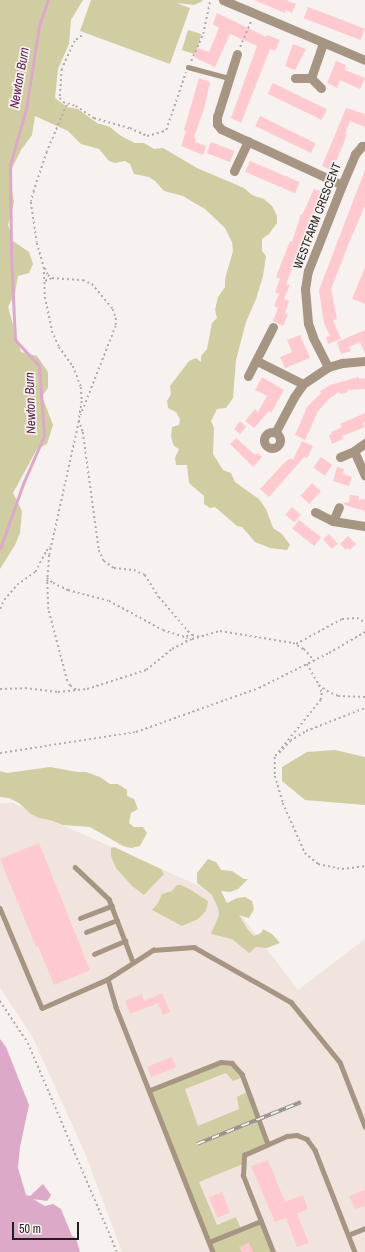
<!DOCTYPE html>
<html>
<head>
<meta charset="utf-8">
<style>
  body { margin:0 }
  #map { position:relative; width:365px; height:1252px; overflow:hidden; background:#f7f1ef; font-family:"Archivo Narrow",sans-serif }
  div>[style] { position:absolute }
  .built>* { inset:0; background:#f1e4de }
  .green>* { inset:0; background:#d1cda2; transform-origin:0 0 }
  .water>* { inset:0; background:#dda9c9 }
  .stream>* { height:2.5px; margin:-1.25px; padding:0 1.25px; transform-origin:1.25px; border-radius:1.25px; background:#dda9c9 }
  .building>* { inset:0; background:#fecacf; transform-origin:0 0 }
  .path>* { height:1.5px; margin-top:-0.75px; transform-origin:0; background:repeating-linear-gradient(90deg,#b1acaa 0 2px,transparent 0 5px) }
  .lane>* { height:4.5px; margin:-2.25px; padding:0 2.25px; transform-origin:2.25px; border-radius:2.25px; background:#a59582 }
  .street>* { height:9px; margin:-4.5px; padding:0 4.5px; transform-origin:4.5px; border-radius:4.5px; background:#a59582 }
  .street>.ring { margin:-4.5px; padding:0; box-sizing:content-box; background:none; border:9px solid #a59582; border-radius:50% }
  .rail>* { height:4px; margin-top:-2px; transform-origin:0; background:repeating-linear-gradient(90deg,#f7f1ef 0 8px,#94908e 0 16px); box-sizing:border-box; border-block:1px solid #94908e }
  span { translate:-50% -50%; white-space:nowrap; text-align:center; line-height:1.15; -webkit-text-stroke:3.5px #f7f1ef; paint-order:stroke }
  .street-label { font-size:12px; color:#211f1e }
  .water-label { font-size:13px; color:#5f224d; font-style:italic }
  .scale { position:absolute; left:12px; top:1222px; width:67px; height:18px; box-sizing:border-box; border:2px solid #211f1e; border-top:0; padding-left:5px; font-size:12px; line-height:14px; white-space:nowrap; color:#211f1e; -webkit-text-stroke:3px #f7f1ef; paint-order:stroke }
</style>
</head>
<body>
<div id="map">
  <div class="built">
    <i style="clip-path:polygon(0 803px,13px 803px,195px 884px,240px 914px,298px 990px,365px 939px,365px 1252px,122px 1252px,85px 1153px,32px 1036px,0 988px)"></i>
  </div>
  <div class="green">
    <i style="clip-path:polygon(0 0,83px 0,71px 20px,69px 44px,58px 69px,55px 98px,67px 107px,78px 109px,97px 123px,110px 127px,121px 136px,135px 143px,144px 143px,154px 149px,163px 148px,197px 168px,244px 188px,252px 195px,264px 199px,272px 206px,277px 216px,277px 223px,269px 234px,262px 239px,262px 251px,266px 256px,263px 276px,256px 299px,246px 322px,236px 360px,233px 398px,226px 408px,217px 409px,211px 421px,214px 428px,213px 454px,223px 470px,231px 473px,235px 482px,259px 499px,266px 509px,273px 528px,282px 534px,290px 545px,287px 550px,270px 548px,255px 542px,242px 527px,237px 526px,215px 507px,210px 508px,204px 504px,204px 496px,189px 483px,187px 465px,176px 465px,175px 458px,179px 449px,174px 446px,171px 437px,172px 427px,179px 425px,180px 419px,176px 412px,168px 408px,167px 401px,171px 394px,170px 386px,189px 361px,196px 358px,201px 362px,201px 356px,207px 349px,212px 323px,217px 318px,215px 310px,218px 297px,225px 287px,225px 279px,233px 251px,232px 242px,225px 228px,205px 209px,191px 201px,183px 196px,164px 191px,155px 181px,149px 177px,134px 174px,130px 164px,125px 161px,115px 163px,109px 161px,99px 149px,81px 144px,68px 131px,35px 116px,32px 135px,21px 150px,12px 168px,11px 185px,14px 202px,8px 225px,13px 241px,29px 252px,33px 264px,29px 273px,18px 276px,15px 293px,8px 307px,21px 352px,37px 356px,48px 372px,48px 388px,42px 396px,53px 425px,47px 444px,37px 449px,13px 493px,22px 511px,20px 533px,15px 545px,0 569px)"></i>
    <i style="clip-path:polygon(91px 0,202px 0,203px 1px,194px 5px,176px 3px,190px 8px,170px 64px,80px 31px)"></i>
    <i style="left:188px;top:30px;width:14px;height:21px;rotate:17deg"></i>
    <i style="clip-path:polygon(335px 750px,365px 757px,365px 805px,305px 800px,282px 781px,282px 767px,307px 752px)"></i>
    <i style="clip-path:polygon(50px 767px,78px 772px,86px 772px,100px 777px,110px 784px,118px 784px,127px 790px,127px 796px,134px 799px,138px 809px,131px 813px,129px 823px,134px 827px,143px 827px,147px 833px,140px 846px,131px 848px,123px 846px,90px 827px,63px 825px,50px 820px,39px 818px,31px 814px,19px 803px,9px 798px,0 797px,0 771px,7px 773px)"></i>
    <i style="clip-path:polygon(114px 847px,161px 869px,164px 874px,144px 895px,132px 886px,116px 868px,111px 856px,111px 848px)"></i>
    <i style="clip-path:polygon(208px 859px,216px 862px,221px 870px,232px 871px,244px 879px,248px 879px,238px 889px,230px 892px,221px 891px,227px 903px,237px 898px,245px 897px,252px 901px,254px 909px,249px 918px,239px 915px,248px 930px,254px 936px,261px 933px,263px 929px,272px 934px,280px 943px,267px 948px,256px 947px,249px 953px,232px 939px,211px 934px,219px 915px,218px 908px,212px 895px,197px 883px,197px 873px)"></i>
    <i style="clip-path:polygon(177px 885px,181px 885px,189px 889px,208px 901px,206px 911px,198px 919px,182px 926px,152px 910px,158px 903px,162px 894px,172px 891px)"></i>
    <i style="clip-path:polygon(221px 1062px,232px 1063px,243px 1077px,233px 1081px,226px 1073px,185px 1089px,198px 1126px,239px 1109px,237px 1097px,249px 1091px,268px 1144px,244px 1155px,243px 1164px,199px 1182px,217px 1225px,236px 1217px,241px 1229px,261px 1221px,273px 1252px,213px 1252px,150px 1090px)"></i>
  </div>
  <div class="water">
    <i style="clip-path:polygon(0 1039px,6px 1047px,29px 1105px,20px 1147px,18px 1168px,26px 1195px,30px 1196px,43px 1184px,51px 1195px,50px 1197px,47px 1201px,33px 1199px,45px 1206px,53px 1204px,61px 1209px,72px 1236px,76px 1238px,80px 1252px,0 1252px)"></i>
  </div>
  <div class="stream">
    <i style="left:0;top:549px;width:69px;rotate:-70.5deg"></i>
    <i style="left:23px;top:484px;width:52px;rotate:-66.4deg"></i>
    <i style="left:44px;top:436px;width:70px;rotate:-94.1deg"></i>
    <i style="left:39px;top:366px;width:35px;rotate:-133deg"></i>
    <i style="left:15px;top:340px;width:84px;rotate:-92.7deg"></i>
    <i style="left:11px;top:256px;width:91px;rotate:-90.6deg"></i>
    <i style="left:10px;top:165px;width:58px;rotate:-74.1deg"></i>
    <i style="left:26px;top:109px;width:84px;rotate:-81.1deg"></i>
    <i style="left:39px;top:26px;width:28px;rotate:-71deg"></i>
  </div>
  <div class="building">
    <i style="clip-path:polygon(254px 0,285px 0,296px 4px,292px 13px,286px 10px,285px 13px)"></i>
    <i style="left:308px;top:7px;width:61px;height:12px;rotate:21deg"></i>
    <i style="clip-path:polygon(217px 13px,266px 37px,267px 35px,280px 40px,275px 51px,270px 49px,241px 123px,231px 118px,257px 46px,230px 34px,215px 67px,194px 57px,198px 48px,209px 52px,219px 28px,213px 24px)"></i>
    <i style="clip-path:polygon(293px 44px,306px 49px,295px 70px,285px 66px)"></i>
    <i style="clip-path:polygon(336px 61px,346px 65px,345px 70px,365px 78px,360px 89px,340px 80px,337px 88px,327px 83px)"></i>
    <i style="clip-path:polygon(199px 78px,210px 82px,204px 109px,194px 137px,196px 138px,195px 142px,206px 146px,203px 155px,181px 146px,186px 131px,184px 130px)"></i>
    <i style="left:273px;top:83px;width:60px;height:12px;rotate:26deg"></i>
    <i style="clip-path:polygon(346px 108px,365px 114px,365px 127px,350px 121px,345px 134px,347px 135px,332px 171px,322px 166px)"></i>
    <i style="left:260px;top:116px;width:62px;height:11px;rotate:26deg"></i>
    <i style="left:211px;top:142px;width:25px;height:12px;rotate:21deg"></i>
    <i style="left:250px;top:161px;width:54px;height:12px;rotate:23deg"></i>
    <i style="clip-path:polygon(365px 170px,365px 206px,351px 238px,331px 289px,337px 319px,333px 320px,341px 339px,328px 344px,326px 337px,330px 336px,324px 323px,319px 290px)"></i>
    <i style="clip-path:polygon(314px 189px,325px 193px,321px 204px,319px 203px,286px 284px,290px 285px,284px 299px,289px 301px,285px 313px,288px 314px,283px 326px,273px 321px,278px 308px,274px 306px,279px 294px,275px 292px,280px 279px,276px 277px,290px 241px,292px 242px,301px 214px,302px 215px)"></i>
    <i style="clip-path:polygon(365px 267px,365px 304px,352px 299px)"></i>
    <i style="clip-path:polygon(365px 330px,365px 353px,360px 342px,349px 347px,351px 351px,341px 354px,337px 342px)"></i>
    <i style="clip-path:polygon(300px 335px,310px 358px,285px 368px,280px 357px,292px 352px,287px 340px)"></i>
    <i style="clip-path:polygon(262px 377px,284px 390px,271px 413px,269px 411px,254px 428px,245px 421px,255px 409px,258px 412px,267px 396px,255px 390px)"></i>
    <i style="clip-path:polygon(359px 377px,359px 379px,365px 378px,365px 389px,347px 390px,348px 392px,340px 394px,339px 392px,330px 398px,318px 411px,305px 440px,295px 435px,307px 407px,321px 393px,320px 391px,330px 385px)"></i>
    <i style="clip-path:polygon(365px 413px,365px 422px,363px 423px,365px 427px,342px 436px,343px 439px,332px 444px,329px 435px,332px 434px,331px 432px,342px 427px,340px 424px)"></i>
    <i style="clip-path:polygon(240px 421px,246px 427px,240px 434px,234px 429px)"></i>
    <i style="clip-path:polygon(236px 438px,255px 455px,257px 453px,262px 457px,253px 467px,230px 444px)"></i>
    <i style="clip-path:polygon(302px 441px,313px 446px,307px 458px,304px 457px,269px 497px,260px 489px,285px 462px,291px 458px,293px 460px)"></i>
    <i style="left:321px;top:457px;width:14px;height:13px;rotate:36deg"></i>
    <i style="clip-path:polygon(337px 467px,344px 469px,343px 474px,352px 477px,349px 486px,333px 481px)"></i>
    <i style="left:312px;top:483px;width:12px;height:17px;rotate:42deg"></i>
    <i style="clip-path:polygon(350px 495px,359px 496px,358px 500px,365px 499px,365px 511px,345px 505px,343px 503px,349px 502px)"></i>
    <i style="left:292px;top:507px;width:12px;height:10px;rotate:42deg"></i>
    <i style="left:299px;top:520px;width:28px;height:11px;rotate:38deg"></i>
    <i style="left:329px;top:534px;width:13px;height:8px;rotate:48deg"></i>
    <i style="clip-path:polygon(348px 536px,356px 544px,350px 550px,347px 548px,346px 550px,340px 544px)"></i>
    <i style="clip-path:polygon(39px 843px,90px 970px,54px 985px,38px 946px,36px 947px,0 859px)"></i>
    <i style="clip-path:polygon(162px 993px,170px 1012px,163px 1015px,158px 1003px,130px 1014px,125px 1001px,142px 994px,144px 1001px)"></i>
    <i style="left:172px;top:1057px;width:11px;height:27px;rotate:68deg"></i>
    <i style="clip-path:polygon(268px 1160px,285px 1202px,303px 1195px,308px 1209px,297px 1214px,309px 1243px,297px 1247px,286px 1218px,275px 1222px,251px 1166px)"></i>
    <i style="clip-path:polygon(365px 1190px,365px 1206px,355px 1209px,349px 1196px)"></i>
    <i style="left:222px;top:1192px;width:22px;height:14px;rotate:68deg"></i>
    <i style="clip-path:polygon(249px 1243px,253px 1252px,242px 1252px,239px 1247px)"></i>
  </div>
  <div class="path">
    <i style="left:82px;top:36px;width:9px;rotate:144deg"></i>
    <i style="left:75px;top:41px;width:31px;rotate:115deg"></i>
    <i style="left:62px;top:69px;width:29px;rotate:94deg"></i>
    <i style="left:60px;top:98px;width:5px;rotate:53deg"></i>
    <i style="left:63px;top:102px;width:14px;rotate:17deg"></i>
    <i style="left:76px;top:106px;width:22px;rotate:34deg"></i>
    <i style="left:94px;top:118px;width:37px;rotate:16deg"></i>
    <i style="left:130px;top:128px;width:19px;rotate:25deg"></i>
    <i style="left:147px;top:136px;width:16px;rotate:-15deg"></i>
    <i style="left:162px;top:132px;width:4px;rotate:-27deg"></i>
    <i style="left:166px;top:130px;width:61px;rotate:-71deg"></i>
    <i style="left:240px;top:47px;width:28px;rotate:-67deg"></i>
    <i style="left:191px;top:61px;width:30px;rotate:-66deg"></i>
    <i style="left:203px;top:34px;width:35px;rotate:-78deg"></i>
    <i style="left:67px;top:105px;width:51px;rotate:113.1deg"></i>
    <i style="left:47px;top:152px;width:41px;rotate:108.4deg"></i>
    <i style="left:34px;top:191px;width:11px;rotate:105deg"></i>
    <i style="left:31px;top:202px;width:41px;rotate:81.7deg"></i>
    <i style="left:37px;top:243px;width:25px;rotate:74deg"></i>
    <i style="left:44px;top:267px;width:30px;rotate:88deg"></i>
    <i style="left:45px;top:297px;width:35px;rotate:78deg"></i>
    <i style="left:52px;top:331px;width:17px;rotate:66deg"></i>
    <i style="left:59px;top:347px;width:24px;rotate:54deg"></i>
    <i style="left:73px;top:366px;width:22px;rotate:69deg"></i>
    <i style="left:81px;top:387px;width:14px;rotate:86deg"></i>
    <i style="left:82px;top:401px;width:19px;rotate:99deg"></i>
    <i style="left:79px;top:420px;width:13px;rotate:72deg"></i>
    <i style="left:83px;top:432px;width:119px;rotate:82.3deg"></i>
    <i style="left:99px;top:550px;width:12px;rotate:66deg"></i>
    <i style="left:104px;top:561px;width:12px;rotate:35deg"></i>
    <i style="left:114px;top:568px;width:20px;rotate:6deg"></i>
    <i style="left:134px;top:570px;width:12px;rotate:24deg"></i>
    <i style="left:145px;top:575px;width:26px;rotate:58deg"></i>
    <i style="left:159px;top:597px;width:45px;rotate:49.5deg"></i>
    <i style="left:188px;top:631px;width:6px;rotate:45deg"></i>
    <i style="left:192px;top:635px;width:9px;rotate:13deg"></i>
    <i style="left:45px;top:268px;width:8px;rotate:67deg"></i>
    <i style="left:48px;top:275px;width:5px;rotate:37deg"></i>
    <i style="left:52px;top:278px;width:31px;rotate:4deg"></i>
    <i style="left:83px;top:280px;width:10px;rotate:24deg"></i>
    <i style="left:92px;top:284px;width:33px;rotate:50deg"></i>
    <i style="left:113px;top:309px;width:9px;rotate:72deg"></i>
    <i style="left:116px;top:318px;width:8px;rotate:90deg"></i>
    <i style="left:116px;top:326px;width:96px;rotate:111.5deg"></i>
    <i style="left:45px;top:281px;width:8px;rotate:-23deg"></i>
    <i style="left:47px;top:578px;width:8px;rotate:40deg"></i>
    <i style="left:53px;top:583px;width:17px;rotate:25deg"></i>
    <i style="left:68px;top:590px;width:42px;rotate:15deg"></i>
    <i style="left:109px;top:601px;width:61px;rotate:28.2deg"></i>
    <i style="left:163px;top:630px;width:26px;rotate:18deg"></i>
    <i style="left:0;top:609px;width:10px;rotate:-66deg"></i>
    <i style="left:4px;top:600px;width:20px;rotate:-49deg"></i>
    <i style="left:17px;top:585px;width:22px;rotate:-36deg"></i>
    <i style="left:35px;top:572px;width:24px;rotate:-62deg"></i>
    <i style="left:46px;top:551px;width:6px;rotate:-45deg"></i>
    <i style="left:186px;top:642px;width:11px;rotate:-80deg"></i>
    <i style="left:296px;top:644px;width:52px;rotate:-28.5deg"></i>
    <i style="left:342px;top:619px;width:15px;rotate:-4deg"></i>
    <i style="left:357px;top:618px;width:9px;rotate:27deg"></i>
    <i style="left:307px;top:664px;width:24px;rotate:60deg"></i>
    <i style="left:319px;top:685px;width:10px;rotate:37deg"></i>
    <i style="left:327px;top:691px;width:12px;rotate:24deg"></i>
    <i style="left:338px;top:696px;width:27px;rotate:2deg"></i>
    <i style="left:319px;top:685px;width:9px;rotate:69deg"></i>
    <i style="left:322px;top:693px;width:7px;rotate:98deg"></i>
    <i style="left:321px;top:700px;width:73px;rotate:128.9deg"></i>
    <i style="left:275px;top:757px;width:19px;rotate:90deg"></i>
    <i style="left:275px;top:776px;width:28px;rotate:73deg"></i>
    <i style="left:283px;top:803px;width:55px;rotate:66.3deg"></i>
    <i style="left:305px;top:853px;width:17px;rotate:40deg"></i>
    <i style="left:318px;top:864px;width:25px;rotate:12deg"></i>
    <i style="left:342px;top:869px;width:23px;rotate:-7deg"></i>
    <i style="left:0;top:689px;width:25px;rotate:-2deg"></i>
    <i style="left:25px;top:688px;width:33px;rotate:7deg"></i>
    <i style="left:58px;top:692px;width:29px;rotate:-6deg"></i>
    <i style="left:87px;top:689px;width:62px;rotate:-17.9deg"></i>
    <i style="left:146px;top:670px;width:33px;rotate:-39deg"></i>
    <i style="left:172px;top:649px;width:22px;rotate:-27deg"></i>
    <i style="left:192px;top:639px;width:29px;rotate:-16deg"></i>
    <i style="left:220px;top:631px;width:74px;rotate:9.3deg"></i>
    <i style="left:293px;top:643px;width:13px;rotate:29deg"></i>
    <i style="left:304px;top:649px;width:15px;rotate:48deg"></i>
    <i style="left:76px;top:690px;width:7px;rotate:-146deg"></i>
    <i style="left:70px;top:686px;width:6px;rotate:-121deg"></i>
    <i style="left:67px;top:681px;width:74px;rotate:-104.8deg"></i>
    <i style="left:48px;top:609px;width:27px;rotate:-92deg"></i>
    <i style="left:47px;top:582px;width:27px;rotate:-86deg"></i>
    <i style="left:49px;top:555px;width:138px;rotate:-77.5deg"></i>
    <i style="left:0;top:753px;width:138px;rotate:-8.8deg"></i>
    <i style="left:136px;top:732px;width:131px;rotate:-19.7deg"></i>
    <i style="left:259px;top:688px;width:78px;rotate:-26.6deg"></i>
    <i style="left:329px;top:653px;width:42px;rotate:-30.3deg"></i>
    <i style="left:279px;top:753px;width:16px;rotate:-47deg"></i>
    <i style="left:290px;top:741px;width:19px;rotate:-32deg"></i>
    <i style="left:306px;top:731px;width:63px;rotate:-21.3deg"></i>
    <i style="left:0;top:1001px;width:50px;rotate:56.3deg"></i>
    <i style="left:28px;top:1043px;width:227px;rotate:66.9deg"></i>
  </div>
  <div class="lane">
    <i style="left:188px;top:67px;width:42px;rotate:15deg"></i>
    <i style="left:75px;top:867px;width:47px;rotate:43.3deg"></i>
    <i style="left:109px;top:899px;width:67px;rotate:69.1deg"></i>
    <i style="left:0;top:908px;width:108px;rotate:67.2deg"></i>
    <i style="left:42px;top:1008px;width:72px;rotate:-23.7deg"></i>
    <i style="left:108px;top:979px;width:54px;rotate:-32.8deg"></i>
    <i style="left:153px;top:950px;width:41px;rotate:-4.2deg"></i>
    <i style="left:194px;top:947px;width:112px;rotate:29.6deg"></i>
    <i style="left:291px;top:1002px;width:77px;rotate:50.8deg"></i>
    <i style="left:340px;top:1062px;width:69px;rotate:68.7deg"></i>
    <i style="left:80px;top:918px;width:34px;rotate:-21deg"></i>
    <i style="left:86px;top:932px;width:33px;rotate:-21deg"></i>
    <i style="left:94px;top:954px;width:34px;rotate:-23deg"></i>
    <i style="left:108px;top:979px;width:29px;rotate:74deg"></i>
    <i style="left:116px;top:1007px;width:264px;rotate:68.4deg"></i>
    <i style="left:150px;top:1090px;width:76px;rotate:-21.5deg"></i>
    <i style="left:221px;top:1062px;width:11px;rotate:5deg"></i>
    <i style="left:232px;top:1063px;width:15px;rotate:48deg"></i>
    <i style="left:242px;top:1074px;width:75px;rotate:69.6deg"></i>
    <i style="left:348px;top:1235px;width:18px;rotate:-22deg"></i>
    <i style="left:209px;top:1242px;width:56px;rotate:-22deg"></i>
    <i style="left:273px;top:1252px;width:82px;rotate:-111.5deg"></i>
    <i style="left:243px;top:1176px;width:21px;rotate:-87deg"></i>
    <i style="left:244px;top:1155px;width:47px;rotate:-23.8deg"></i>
    <i style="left:287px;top:1136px;width:10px;rotate:-6deg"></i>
    <i style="left:297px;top:1135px;width:11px;rotate:22deg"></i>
    <i style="left:307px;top:1139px;width:14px;rotate:54deg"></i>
    <i style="left:315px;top:1150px;width:110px;rotate:68.6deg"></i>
  </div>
  <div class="street">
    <i style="left:223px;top:0;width:154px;rotate:22.9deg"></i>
    <i style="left:237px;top:54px;width:66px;rotate:107.6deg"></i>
    <i style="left:217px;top:117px;width:7px;rotate:90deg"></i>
    <i style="left:217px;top:124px;width:6px;rotate:51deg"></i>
    <i style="left:221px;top:129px;width:133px;rotate:24.8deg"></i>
    <i style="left:295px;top:78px;width:16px"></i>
    <i style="left:321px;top:88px;width:14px;rotate:-135deg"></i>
    <i style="left:311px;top:78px;width:37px;rotate:-71deg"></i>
    <i style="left:234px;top:171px;width:33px;rotate:-65deg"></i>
    <i style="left:257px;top:361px;width:51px;rotate:26.6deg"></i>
    <i style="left:328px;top:367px;width:34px;rotate:-117deg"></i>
    <i style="left:313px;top:337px;width:15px;rotate:-110deg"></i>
    <i style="left:308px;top:323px;width:34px;rotate:-95deg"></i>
    <i style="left:305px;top:289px;width:18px;rotate:-81deg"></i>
    <i style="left:308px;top:271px;width:92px;rotate:-68.4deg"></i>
    <i style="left:342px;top:185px;width:34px;rotate:-67deg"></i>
    <i style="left:355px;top:154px;width:11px;rotate:-49deg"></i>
    <i style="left:362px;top:146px;width:3px"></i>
    <i style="left:248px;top:376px;width:55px;rotate:-63deg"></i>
    <i style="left:276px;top:431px;width:38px;rotate:-62deg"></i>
    <i style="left:294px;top:397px;width:16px;rotate:-55deg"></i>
    <i style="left:303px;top:384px;width:30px;rotate:-34deg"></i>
    <i style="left:328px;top:367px;width:15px;rotate:-16deg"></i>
    <i style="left:342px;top:363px;width:23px;rotate:-5deg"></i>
    <i class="ring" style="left:264px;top:432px;width:7px;height:7px"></i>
    <i style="left:354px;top:451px;width:27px;rotate:66deg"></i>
    <i style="left:340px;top:457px;width:15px;rotate:-23deg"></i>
    <i style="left:354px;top:451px;width:14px;rotate:-36deg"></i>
    <i style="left:315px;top:512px;width:20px;rotate:27deg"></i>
    <i style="left:333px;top:521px;width:32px;rotate:9deg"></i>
    <i style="left:333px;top:521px;width:15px;rotate:-67deg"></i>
  </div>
  <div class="rail">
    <i style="left:197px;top:1144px;width:112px;rotate:-22deg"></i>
  </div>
  <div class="street-label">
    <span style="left:318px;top:216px;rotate:-69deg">WESTFARM CRESCENT</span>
  </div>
  <div class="water-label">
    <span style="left:20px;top:78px;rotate:-80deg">Newton Burn</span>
    <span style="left:31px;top:403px;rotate:-92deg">Newton Burn</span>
  </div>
  <div class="scale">50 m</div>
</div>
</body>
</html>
